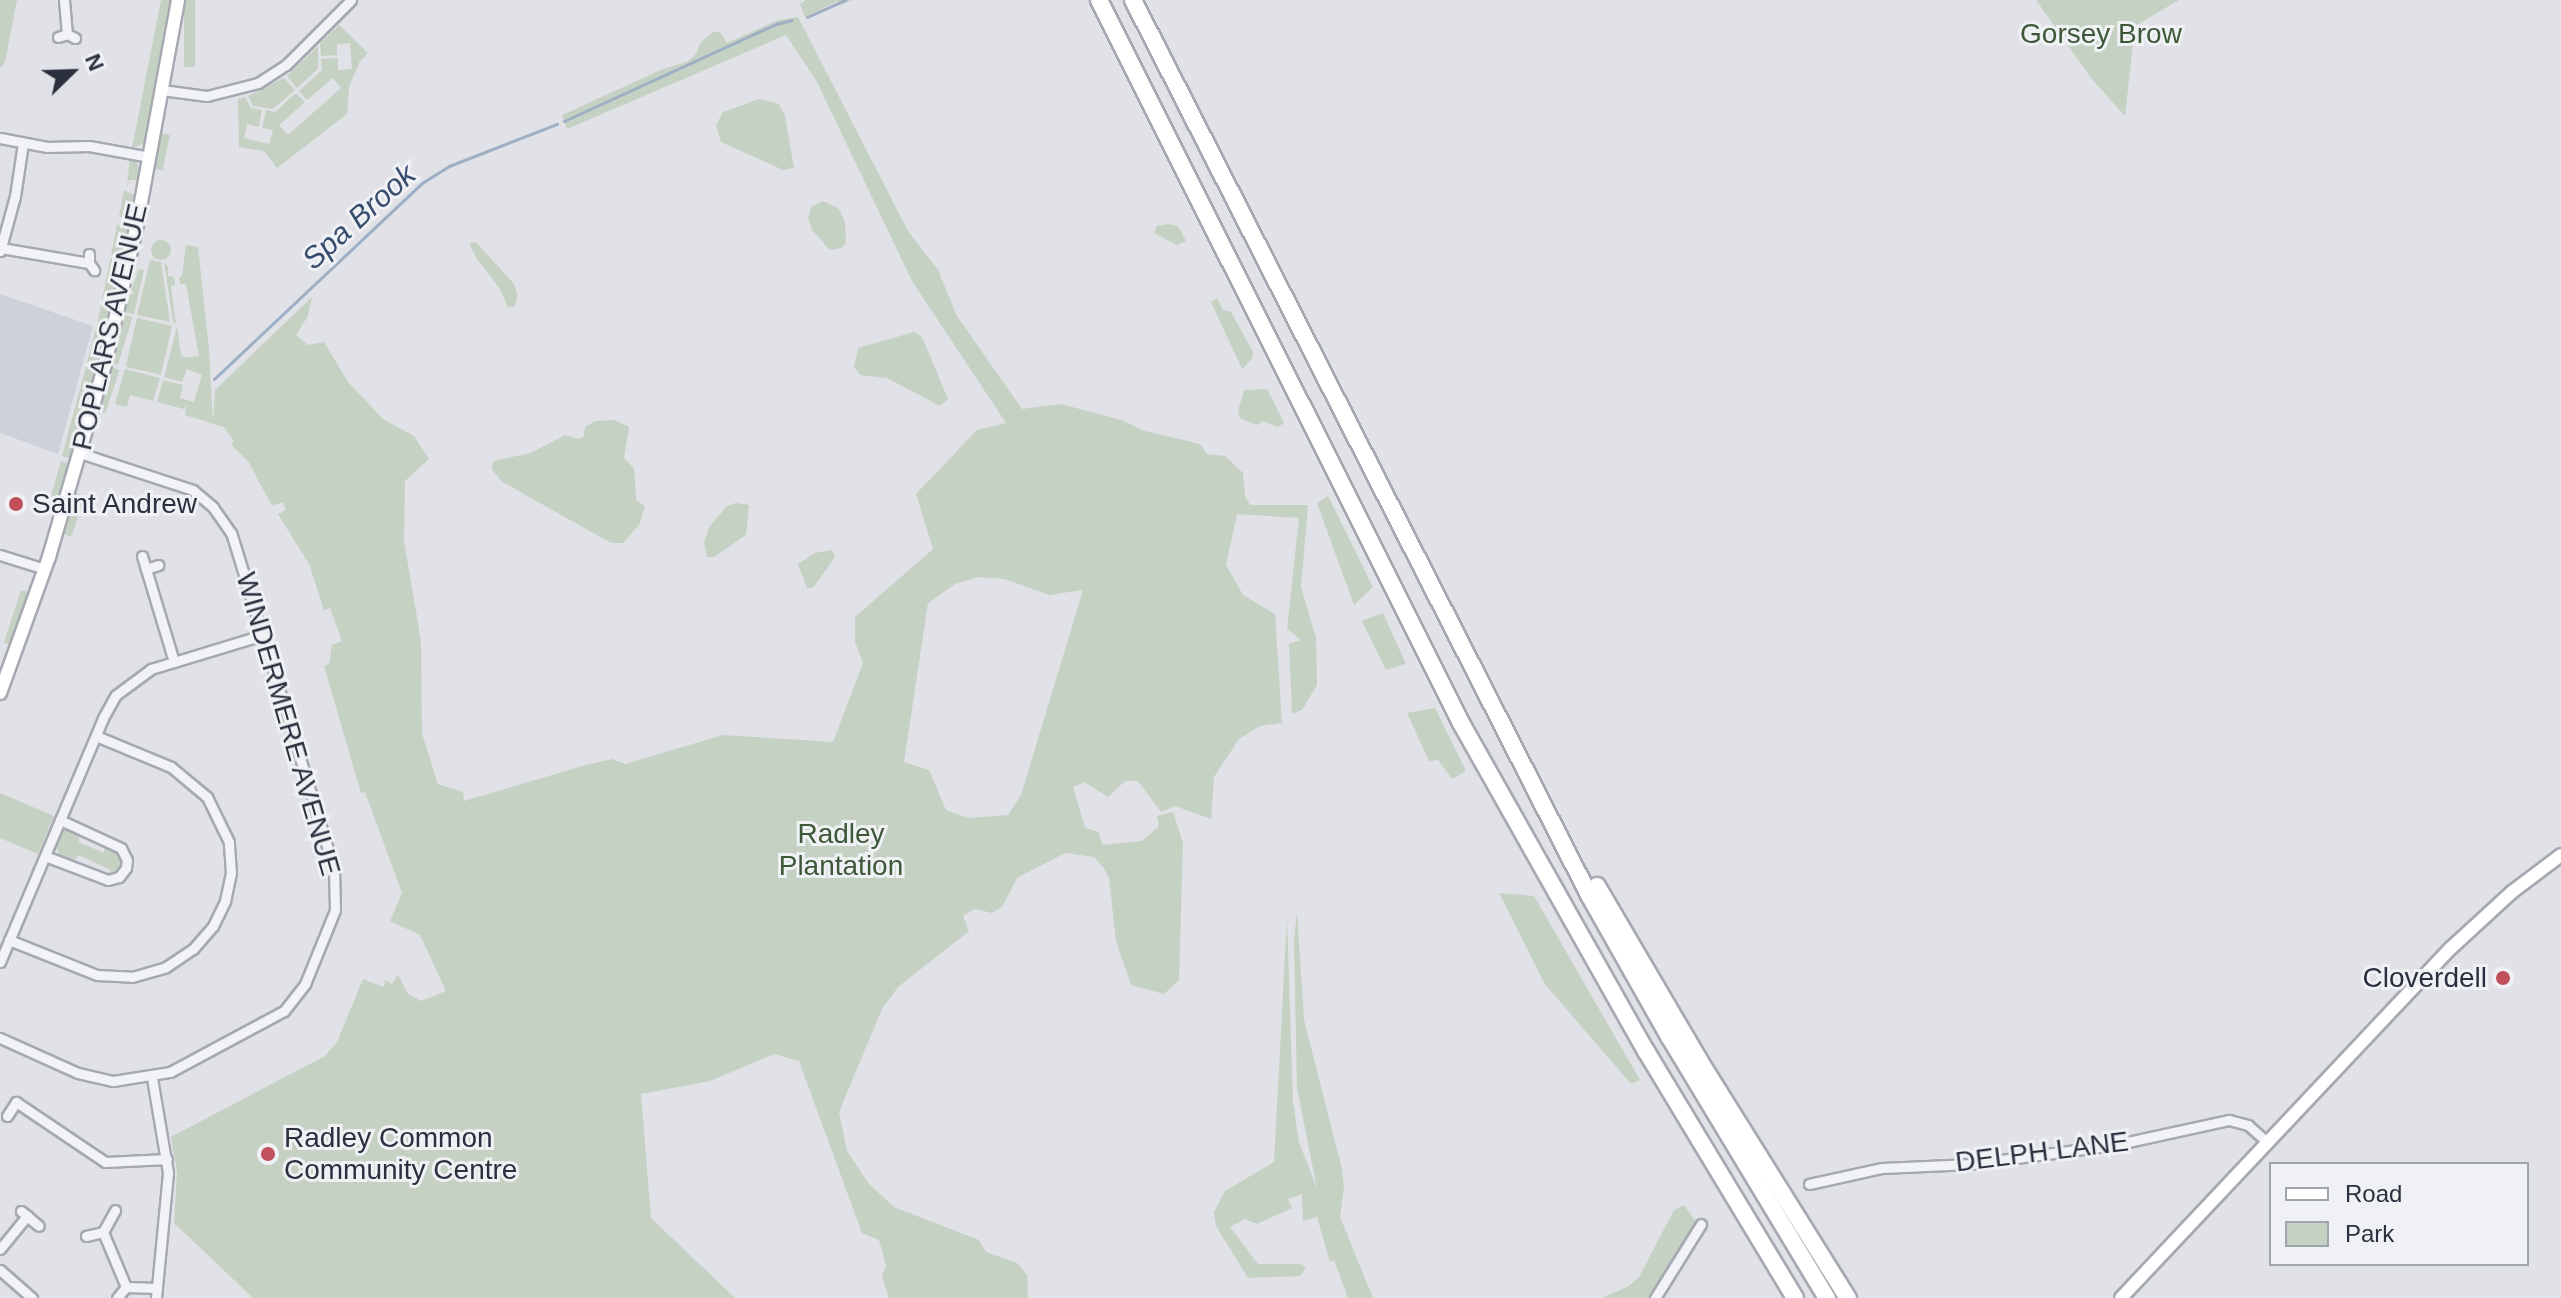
<!DOCTYPE html>
<html>
<head>
<meta charset="utf-8">
<style>
  body { margin:0 }
  #map { position:relative; width:2561px; height:1298px; overflow:hidden; background:#e0e2e7; font-family:Helvetica,sans-serif }
  div>[style] { position:absolute }
  .built>* { inset:0; background:#ced1d9 }
  .green>* { inset:0; background:#c5d1c2; transform-origin:0 0 }
  .round { border-radius:50% }
  .stream>* { height:3px; margin:-1.5px; padding:0 1.5px; transform-origin:1.5px; border-radius:1.5px; background:#9eafc4 }
  .roads { filter:drop-shadow(2px 0 #a6a9b1) drop-shadow(-2px 0 #a6a9b1) drop-shadow(0 2px #a6a9b1) drop-shadow(0 -2px #a6a9b1) }
  .street>* { height:9px; margin:-4.5px; padding:0 4.5px; transform-origin:4.5px; border-radius:4.5px; background:#f2f3f6 }
  .secondary>* { height:12px; margin:-6px; padding:0 6px; transform-origin:6px; border-radius:6px; background:#fff }
  .highway>* { height:16px; margin:-8px; padding:0 8px; transform-origin:8px; border-radius:8px; background:#fff }
  .dots>* { width:22px; height:22px; translate:-50% -50%; box-sizing:border-box; border:4px solid #eff1f5; border-radius:50% }
  span { translate:-50% -50%; white-space:nowrap; text-align:center; line-height:1.15; -webkit-text-stroke:6px #eff1f5; paint-order:stroke }
  .park-label { font-size:28px; color:#3d5838 }
  .street-label { font-size:28px; color:#2a303d }
  .poi-label { font-size:28px; color:#2a303d }
  .left { translate:0 -50%; text-align:left }
  .right { translate:-100% -50%; text-align:right }
  .water-label { font-size:30px; color:#384d6d; font-style:italic }
  .legend { position:absolute; left:2269px; top:1162px; width:260px; height:104px; box-sizing:border-box; background:#eff1f5; border:2px solid #a0a4ab; margin:0; padding:10px 14px; list-style:none; font-size:24px; color:#2a303d }
  .legend li { display:flex; align-items:center; gap:16px; height:40px }
  .legend b { width:40px; border:2px solid #a0a4ab }
  .north { position:absolute; left:32px; top:32px; width:80px; height:80px; -webkit-text-stroke:6px #eff1f5; paint-order:stroke; rotate:67deg; font-size:22px; font-weight:700; line-height:32px; text-align:center; color:#2a303d }
  .north::after { content:''; display:block; margin:auto; width:28px; height:36px; background:#2a303d; clip-path:polygon(50% 0,100% 100%,50% 72%,0 100%) }
</style>
</head>
<body>
<div id="map">
  <div class="built">
    <i style="clip-path:polygon(0 294px,93px 326px,58px 454px,0 433px)"></i>
  </div>
  <div class="green">
    <i style="clip-path:polygon(0 0,17px 0,5px 62px,0 68px)"></i>
    <i style="clip-path:polygon(161px 0,173px 0,147px 136px,143px 144px,132px 148px)"></i>
    <i style="left:184px;top:0;width:11px;height:67px"></i>
    <i style="clip-path:polygon(806px 0,852px 0,840px 5px,838px 1px,805px 17px,800px 4px)"></i>
    <i style="clip-path:polygon(2036px 0,2179px 0,2135px 26px,2125px 116px,2091px 78px)"></i>
    <i style="clip-path:polygon(evenodd,798px 17px,908px 231px,938px 270px,957px 316px,1022px 409px,1061px 404px,1121px 420px,1145px 431px,1200px 444px,1207px 454px,1225px 456px,1243px 473px,1245px 496px,1250px 505px,1308px 505px,1301px 587px,1316px 638px,1317px 685px,1302px 710px,1292px 714px,1289px 644px,1301px 640px,1287px 629px,1299px 518px,1237px 514px,1226px 565px,1243px 595px,1275px 614px,1282px 723px,1260px 726px,1239px 739px,1214px 777px,1211px 819px,1175px 806px,1161px 812px,1138px 781px,1125px 781px,1108px 797px,1084px 782px,1073px 787px,1085px 828px,1098px 832px,1103px 845px,1142px 841px,1159px 826px,1157px 816px,1173px 812px,1183px 843px,1179px 980px,1164px 994px,1131px 985px,1116px 941px,1109px 878px,1103px 867px,1094px 857px,1065px 853px,1017px 878px,1002px 907px,992px 913px,975px 909px,963px 916px,969px 931px,898px 987px,882px 1009px,839px 1112px,847px 1151px,869px 1184px,894px 1207px,979px 1240px,986px 1252px,1017px 1263px,1027px 1275px,1028px 1298px,889px 1298px,882px 1277px,886px 1265px,879px 1240px,862px 1233px,799px 1061px,774px 1054px,710px 1081px,641px 1094px,651px 1218px,735px 1298px,253px 1298px,174px 1223px,177px 1173px,171px 1137px,325px 1056px,337px 1042px,363px 979px,384px 987px,385px 980px,392px 984px,398px 975px,408px 994px,421px 1001px,446px 991px,420px 935px,390px 921px,402px 893px,365px 792px,361px 793px,324px 666px,329px 664px,332px 645px,342px 641px,330px 608px,324px 610px,309px 564px,278px 514px,286px 510px,283px 502px,272px 506px,248px 461px,231px 445px,234px 441px,224px 427px,185px 415px,187px 401px,184px 409px,157px 402px,163px 380px,183px 385px,180px 398px,194px 402px,202px 375px,187px 369px,182px 382px,164px 377px,177px 327px,181px 354px,185px 358px,199px 356px,186px 284px,180px 284px,179px 277px,182px 277px,186px 245px,198px 247px,209px 349px,213px 423px,215px 390px,312px 297px,308px 316px,296px 335px,308px 345px,324px 342px,348px 382px,383px 419px,414px 436px,429px 459px,405px 481px,404px 541px,421px 641px,422px 734px,438px 784px,463px 792px,464px 801px,586px 765px,612px 759px,625px 764px,723px 735px,833px 742px,863px 663px,855px 642px,855px 617px,933px 549px,916px 494px,977px 430px,1006px 423px,912px 281px,816px 80px,786px 35px,567px 129px,562px 115px,663px 69px,687px 62px,696px 54px,701px 42px,713px 32px,720px 32px,727px 43px,778px 20px,798px 17px,979px 577px,1005px 579px,1049px 595px,1083px 590px,1021px 795px,1008px 815px,968px 818px,946px 810px,929px 770px,904px 762px,928px 603px,955px 584px,979px 577px)"></i>
    <i style="clip-path:polygon(339px 25px,368px 53px,360px 61px,349px 87px,347px 114px,277px 168px,264px 151px,239px 147px,238px 99px,245px 97px,251px 108px,262px 110px,259px 127px,247px 124px,244px 138px,269px 144px,273px 130px,262px 128px,266px 110px,275px 112px,296px 93px,305px 102px,279px 125px,288px 135px,341px 88px,333px 78px,307px 100px,299px 91px,322px 70px,321px 59px,338px 58px,338px 70px,352px 69px,350px 43px,337px 44px,337px 55px,321px 56px,320px 43px)"></i>
    <i style="clip-path:polygon(318px 46px,318px 69px,297px 88px,287px 76px)"></i>
    <i style="clip-path:polygon(284px 78px,295px 90px,273px 109px,253px 106px,248px 96px)"></i>
    <i style="clip-path:polygon(759px 99px,779px 104px,785px 116px,794px 168px,783px 170px,721px 142px,716px 125px,723px 112px)"></i>
    <i style="left:160px;top:133px;width:10px;height:36px;rotate:11deg"></i>
    <i style="clip-path:polygon(130px 157px,137px 162px,140px 172px,139px 180px,129px 180px,127px 188px)"></i>
    <i style="clip-path:polygon(124px 190px,136px 196px,133px 220px,119px 217px)"></i>
    <i style="clip-path:polygon(823px 201px,839px 209px,845px 222px,846px 243px,841px 248px,830px 250px,812px 230px,808px 217px,812px 206px)"></i>
    <i style="clip-path:polygon(1168px 224px,1178px 226px,1186px 241px,1177px 245px,1154px 233px,1157px 226px)"></i>
    <i style="clip-path:polygon(117px 225px,131px 227px,72px 459px,62px 456px,97px 325px)"></i>
    <i class="round" style="left:151px;top:240px;width:20px;height:20px"></i>
    <i style="clip-path:polygon(476px 242px,514px 284px,518px 296px,514px 307px,508px 307px,500px 289px,477px 259px,469px 243px)"></i>
    <i style="clip-path:polygon(150px 260px,161px 262px,170px 322px,137px 315px)"></i>
    <i style="clip-path:polygon(164px 262px,168px 267px,168px 276px,174px 277px,175px 285px,171px 286px,176px 323px,173px 322px)"></i>
    <i style="clip-path:polygon(139px 269px,144px 270px,134px 314px,123px 312px)"></i>
    <i style="clip-path:polygon(1217px 298px,1223px 310px,1231px 312px,1253px 352px,1252px 359px,1242px 369px,1211px 302px)"></i>
    <i style="left:123px;top:314px;width:10px;height:50px;rotate:17deg"></i>
    <i style="left:137px;top:318px;width:36px;height:50px;rotate:13deg"></i>
    <i style="clip-path:polygon(914px 332px,922px 337px,948px 399px,940px 406px,887px 378px,860px 375px,854px 367px,858px 348px)"></i>
    <i style="left:111px;top:367px;width:9px;height:46px;rotate:18deg"></i>
    <i style="clip-path:polygon(125px 369px,160px 378px,153px 401px,130px 395px,127px 407px,115px 404px)"></i>
    <i style="clip-path:polygon(1267px 389px,1284px 423px,1278px 427px,1263px 421px,1257px 425px,1240px 418px,1238px 411px,1244px 390px)"></i>
    <i style="clip-path:polygon(614px 420px,629px 427px,624px 458px,634px 468px,636px 500px,645px 506px,639px 525px,623px 543px,611px 543px,501px 481px,492px 469px,493px 461px,531px 453px,565px 435px,579px 439px,584px 436px,585px 427px,595px 421px)"></i>
    <i style="clip-path:polygon(61px 461px,71px 464px,58px 509px,53px 512px,47px 510px)"></i>
    <i style="left:76px;top:493px;width:9px;height:43px;rotate:18deg"></i>
    <i style="clip-path:polygon(1328px 496px,1373px 587px,1354px 605px,1317px 503px)"></i>
    <i style="clip-path:polygon(736px 503px,749px 505px,746px 535px,714px 557px,707px 557px,704px 542px,710px 526px,727px 506px)"></i>
    <i style="clip-path:polygon(832px 550px,835px 557px,813px 588px,807px 588px,798px 564px,815px 553px)"></i>
    <i style="left:21px;top:590px;width:9px;height:55px;rotate:18deg"></i>
    <i style="clip-path:polygon(1383px 613px,1406px 664px,1386px 670px,1362px 621px)"></i>
    <i style="clip-path:polygon(1435px 708px,1466px 771px,1452px 779px,1438px 760px,1429px 761px,1407px 713px)"></i>
    <i style="clip-path:polygon(0 793px,54px 816px,38px 854px,0 838px)"></i>
    <i style="clip-path:polygon(66px 829px,78px 832px,79px 842px,104px 853px,105px 844px,119px 852px,123px 865px,117px 873px,105px 876px,111px 870px,78px 855px,74px 863px,60px 857px,55px 843px,59px 832px)"></i>
    <i style="clip-path:polygon(1499px 893px,1534px 896px,1640px 1080px,1631px 1084px,1544px 983px)"></i>
    <i style="clip-path:polygon(1297px 912px,1304px 1020px,1342px 1169px,1344px 1187px,1340px 1217px,1373px 1298px,1348px 1298px,1334px 1260px,1330px 1262px,1317px 1217px,1303px 1221px,1302px 1194px,1288px 1199px,1292px 1208px,1257px 1224px,1245px 1219px,1230px 1227px,1258px 1264px,1300px 1264px,1306px 1268px,1300px 1276px,1248px 1278px,1216px 1226px,1214px 1212px,1225px 1191px,1274px 1162px,1287px 919px,1293px 1102px,1299px 1142px,1317px 1189px,1297px 1088px,1294px 940px)"></i>
    <i style="clip-path:polygon(1684px 1205px,1698px 1224px,1655px 1298px,1602px 1298px,1629px 1286px,1639px 1277px,1674px 1210px)"></i>
  </div>
  <div class="stream">
    <i style="left:807px;top:17px;width:42px;rotate:-24.1deg"></i>
    <i style="left:564px;top:121px;width:233px;rotate:-24.6deg"></i>
    <i style="left:776px;top:24px;width:16px;rotate:-14deg"></i>
    <i style="left:214px;top:379px;width:286px;rotate:-43.3deg"></i>
    <i style="left:422px;top:183px;width:32px;rotate:-32deg"></i>
    <i style="left:449px;top:166px;width:116px;rotate:-21.3deg"></i>
  </div>
  <div class="roads">
    <div class="street">
      <i style="left:64px;top:0;width:34px;rotate:85deg"></i>
      <i style="left:58px;top:37px;width:9px;rotate:-18deg"></i>
      <i style="left:67px;top:34px;width:9px;rotate:27deg"></i>
      <i style="left:162px;top:90px;width:45px;rotate:7.6deg"></i>
      <i style="left:207px;top:96px;width:53px;rotate:-14.3deg"></i>
      <i style="left:258px;top:83px;width:33px;rotate:-33deg"></i>
      <i style="left:286px;top:65px;width:92px;rotate:-45deg"></i>
      <i style="left:0;top:138px;width:48px;rotate:10.8deg"></i>
      <i style="left:47px;top:147px;width:42px;rotate:-1.4deg"></i>
      <i style="left:89px;top:146px;width:62px;rotate:10.2deg"></i>
      <i style="left:1px;top:248px;width:89px;rotate:9.7deg"></i>
      <i style="left:0;top:251px;width:57px;rotate:-74.7deg"></i>
      <i style="left:15px;top:196px;width:54px;rotate:-81.4deg"></i>
      <i style="left:89px;top:254px;width:9px;rotate:90deg"></i>
      <i style="left:89px;top:263px;width:9px;rotate:54deg"></i>
      <i style="left:0;top:555px;width:47px;rotate:17.3deg"></i>
      <i style="left:142px;top:556px;width:14px;rotate:73deg"></i>
      <i style="left:146px;top:569px;width:13px;rotate:-18deg"></i>
      <i style="left:146px;top:569px;width:97px;rotate:73.2deg"></i>
      <i style="left:45px;top:856px;width:67px;rotate:20.9deg"></i>
      <i style="left:108px;top:880px;width:11px;rotate:-15deg"></i>
      <i style="left:119px;top:877px;width:11px;rotate:-52deg"></i>
      <i style="left:126px;top:868px;width:8px;rotate:-83deg"></i>
      <i style="left:127px;top:860px;width:13px;rotate:-117deg"></i>
      <i style="left:121px;top:848px;width:67px;rotate:-155.3deg"></i>
      <i style="left:9px;top:940px;width:95px;rotate:21.7deg"></i>
      <i style="left:97px;top:975px;width:35px;rotate:3deg"></i>
      <i style="left:132px;top:977px;width:35px;rotate:-16deg"></i>
      <i style="left:166px;top:967px;width:32px;rotate:-34deg"></i>
      <i style="left:193px;top:949px;width:30px;rotate:-49deg"></i>
      <i style="left:213px;top:926px;width:28px;rotate:-64deg"></i>
      <i style="left:225px;top:901px;width:29px;rotate:-78deg"></i>
      <i style="left:231px;top:873px;width:31px;rotate:-94deg"></i>
      <i style="left:229px;top:842px;width:50px;rotate:-116.1deg"></i>
      <i style="left:207px;top:797px;width:47px;rotate:-140.2deg"></i>
      <i style="left:171px;top:767px;width:81px;rotate:-157.5deg"></i>
      <i style="left:0;top:962px;width:265px;rotate:-67.1deg"></i>
      <i style="left:103px;top:718px;width:26px;rotate:-61deg"></i>
      <i style="left:116px;top:695px;width:44px;rotate:-36.6deg"></i>
      <i style="left:151px;top:669px;width:117px;rotate:-16.9deg"></i>
      <i style="left:0;top:1038px;width:85px;rotate:24.2deg"></i>
      <i style="left:78px;top:1073px;width:36px;rotate:13deg"></i>
      <i style="left:113px;top:1081px;width:58px;rotate:-9deg"></i>
      <i style="left:170px;top:1072px;width:129px;rotate:-28.2deg"></i>
      <i style="left:284px;top:1011px;width:34px;rotate:-52deg"></i>
      <i style="left:305px;top:984px;width:80px;rotate:-67.9deg"></i>
      <i style="left:335px;top:910px;width:41px;rotate:-91.4deg"></i>
      <i style="left:334px;top:869px;width:351px;rotate:-107deg"></i>
      <i style="left:231px;top:533px;width:32px;rotate:-125deg"></i>
      <i style="left:213px;top:507px;width:26px;rotate:-140deg"></i>
      <i style="left:193px;top:490px;width:119px;rotate:-161.9deg"></i>
      <i style="left:152px;top:1078px;width:96px;rotate:80.4deg"></i>
      <i style="left:168px;top:1173px;width:126px;rotate:95.5deg"></i>
      <i style="left:7px;top:1116px;width:17px;rotate:-57deg"></i>
      <i style="left:16px;top:1102px;width:107px;rotate:34deg"></i>
      <i style="left:105px;top:1162px;width:62px;rotate:-2.8deg"></i>
      <i style="left:1809px;top:1184px;width:75px;rotate:-12.4deg"></i>
      <i style="left:1882px;top:1168px;width:89px;rotate:-2.6deg"></i>
      <i style="left:1971px;top:1164px;width:144px;rotate:-7.6deg"></i>
      <i style="left:2114px;top:1145px;width:118px;rotate:-12.3deg"></i>
      <i style="left:2229px;top:1120px;width:20px;rotate:15deg"></i>
      <i style="left:2248px;top:1125px;width:25px;rotate:42deg"></i>
      <i style="left:21px;top:1211px;width:23px;rotate:40deg"></i>
      <i style="left:103px;top:1232px;width:60px;rotate:67.3deg"></i>
      <i style="left:86px;top:1236px;width:17px;rotate:-13deg"></i>
      <i style="left:103px;top:1232px;width:25px;rotate:-61deg"></i>
      <i style="left:0;top:1249px;width:43px;rotate:-50.7deg"></i>
      <i style="left:0;top:1270px;width:43px;rotate:41.2deg"></i>
      <i style="left:117px;top:1298px;width:14px;rotate:-51deg"></i>
      <i style="left:126px;top:1287px;width:31px;rotate:2deg"></i>
      <i style="left:1655px;top:1298px;width:87px;rotate:-58.1deg"></i>
    </div>
    <div class="secondary">
      <i style="left:0;top:693px;width:145px;rotate:-70.2deg"></i>
      <i style="left:49px;top:557px;width:201px;rotate:-73.8deg"></i>
      <i style="left:105px;top:364px;width:144px;rotate:-77.1deg"></i>
      <i style="left:137px;top:224px;width:228px;rotate:-79.6deg"></i>
      <i style="left:2121px;top:1298px;width:481px;rotate:-46.7deg"></i>
      <i style="left:2451px;top:948px;width:83px;rotate:-42.6deg"></i>
      <i style="left:2512px;top:892px;width:61px;rotate:-37.1deg"></i>
    </div>
    <div class="highway">
      <i style="left:1099px;top:0;width:809px;rotate:63.4deg"></i>
      <i style="left:1461px;top:723px;width:377px;rotate:60.6deg"></i>
      <i style="left:1646px;top:1051px;width:288px;rotate:58.9deg"></i>
      <i style="left:1133px;top:0;width:1004px;rotate:63deg"></i>
      <i style="left:1589px;top:895px;width:164px;rotate:60.5deg"></i>
      <i style="left:1670px;top:1038px;width:304px;rotate:58.9deg"></i>
      <i style="left:1597px;top:886px;width:202px;rotate:59.6deg"></i>
      <i style="left:1699px;top:1060px;width:281px;rotate:58deg"></i>
    </div>
  </div>
  <div class="dots">
    <i style="left:16px;top:504px;background:#c24f5c"></i>
    <i style="left:2503px;top:978px;background:#c24f5c"></i>
    <i style="left:268px;top:1154px;background:#c24f5c"></i>
  </div>
  <div class="park-label">
    <span style="left:2101px;top:34px">Gorsey Brow</span>
    <span style="left:841px;top:850px">Radley<br>Plantation</span>
  </div>
  <div class="street-label">
    <span style="left:110px;top:327px;rotate:-77deg">POPLARS AVENUE</span>
    <span style="left:288px;top:724px;rotate:74deg">WINDERMERE AVENUE</span>
    <span style="left:2042px;top:1152px;rotate:-7deg">DELPH LANE</span>
  </div>
  <div class="poi-label">
    <span class="left" style="left:32px;top:504px">Saint Andrew</span>
    <span class="right" style="left:2487px;top:978px">Cloverdell</span>
    <span class="left" style="left:284px;top:1154px">Radley Common<br>Community Centre</span>
  </div>
  <div class="water-label">
    <span style="left:359px;top:217px;rotate:-42deg">Spa Brook</span>
  </div>
  <ul class="legend">
  <li><b style="height:10px;background:#fff"></b>Road</li>
  <li><b style="height:22px;background:#c5d1c2"></b>Park</li>
  </ul>
  <div class="north">N</div>
</div>
</body>
</html>
